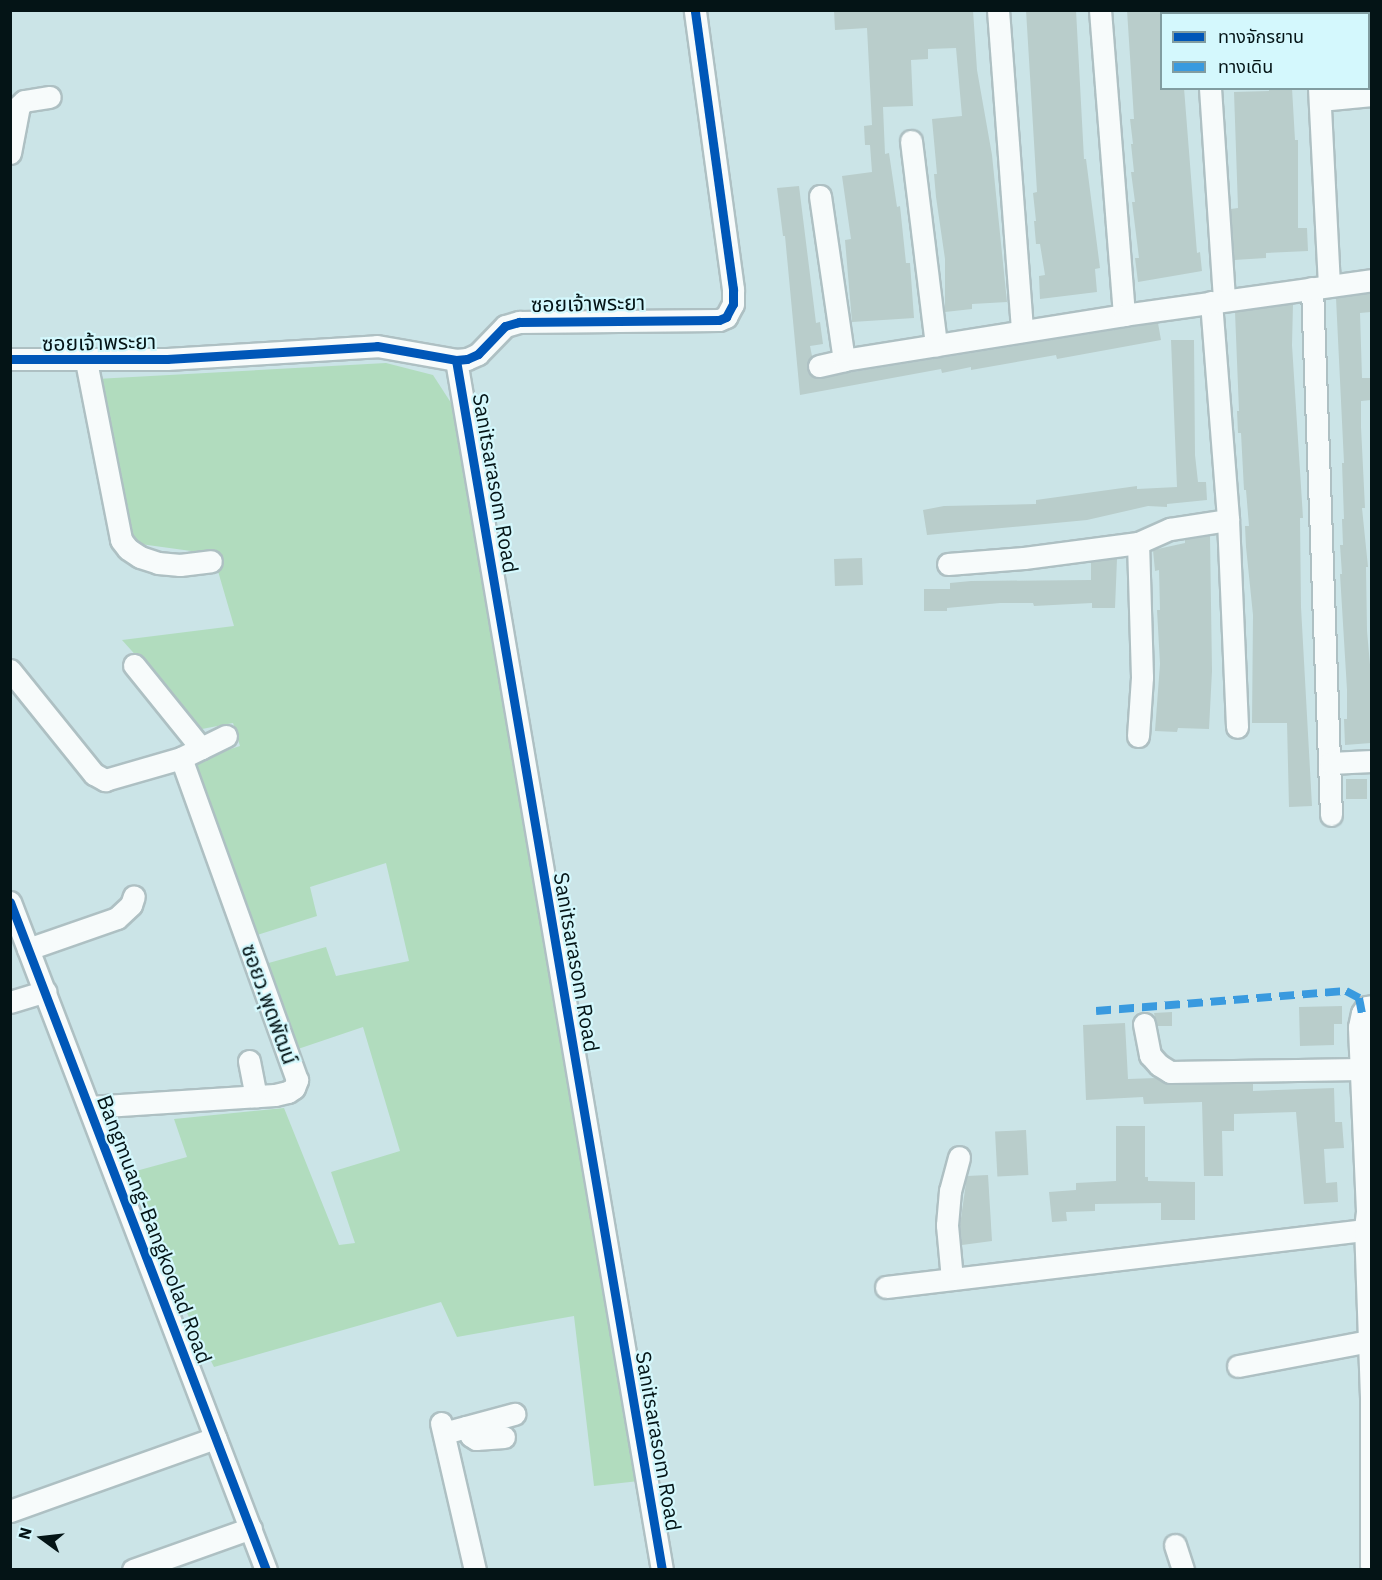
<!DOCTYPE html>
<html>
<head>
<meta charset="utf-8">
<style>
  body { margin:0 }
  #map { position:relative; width:1382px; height:1580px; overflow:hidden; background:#cbe4e7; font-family:"IBM Plex Sans","Noto Sans Thai",sans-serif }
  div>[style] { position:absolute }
  .green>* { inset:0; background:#b1dcbe }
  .building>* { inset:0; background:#b9cdcb; transform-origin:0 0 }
  .roads { filter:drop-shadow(2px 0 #aec0c3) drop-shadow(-2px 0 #aec0c3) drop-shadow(0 2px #aec0c3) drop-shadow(0 -2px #aec0c3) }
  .minor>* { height:21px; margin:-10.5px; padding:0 10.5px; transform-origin:10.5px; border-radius:10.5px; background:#f7fbfb }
  .quiet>* { height:8px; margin-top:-4px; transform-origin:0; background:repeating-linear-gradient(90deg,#399adf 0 15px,transparent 0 23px) }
  .cycleway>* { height:9px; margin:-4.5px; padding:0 4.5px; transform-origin:4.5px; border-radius:4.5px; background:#0057b8 }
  span { translate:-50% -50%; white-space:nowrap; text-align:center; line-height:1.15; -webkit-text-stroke:4.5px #d4f8fd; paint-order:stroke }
  .street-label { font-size:21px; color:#041416 }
  .frame { position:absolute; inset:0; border:12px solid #041416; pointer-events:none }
  .legend { position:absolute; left:1160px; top:12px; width:210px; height:78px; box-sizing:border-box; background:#d4f8fd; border:2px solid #819da1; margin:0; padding:8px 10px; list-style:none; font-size:18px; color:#041416 }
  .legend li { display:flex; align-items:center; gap:12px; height:30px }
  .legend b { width:30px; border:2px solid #819da1 }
  .north { position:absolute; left:12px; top:1508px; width:60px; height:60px; -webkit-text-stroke:4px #d4f8fd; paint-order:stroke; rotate:285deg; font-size:16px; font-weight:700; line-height:24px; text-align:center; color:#041416 }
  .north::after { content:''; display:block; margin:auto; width:21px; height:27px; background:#041416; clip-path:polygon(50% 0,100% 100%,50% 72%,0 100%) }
</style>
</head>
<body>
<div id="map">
  <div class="green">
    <i style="clip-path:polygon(386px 363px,433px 375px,455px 409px,639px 1481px,594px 1486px,574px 1316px,457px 1337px,441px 1302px,214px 1367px,180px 1299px,136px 1171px,187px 1157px,174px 1119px,284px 1108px,339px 1245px,355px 1243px,331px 1172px,400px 1151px,363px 1027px,295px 1050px,265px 964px,326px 947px,336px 976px,409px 961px,386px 863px,310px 887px,317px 916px,254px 936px,193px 761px,240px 746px,233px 723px,202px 729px,122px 640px,234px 626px,213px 554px,133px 543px,96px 379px)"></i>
  </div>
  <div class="building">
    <i style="clip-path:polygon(834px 10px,973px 10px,977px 70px,992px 155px,1007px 302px,972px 304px,972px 309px,945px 312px,945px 259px,936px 197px,934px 174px,937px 174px,932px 119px,962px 116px,956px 48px,928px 49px,928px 59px,911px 60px,913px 106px,883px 107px,885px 154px,889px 153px,897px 207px,900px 206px,906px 263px,910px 263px,914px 318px,852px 322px,845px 240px,851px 239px,842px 176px,872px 172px,870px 145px,865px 145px,864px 126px,872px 125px,867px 28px,835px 30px)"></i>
    <i style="clip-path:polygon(1026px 10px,1076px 10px,1084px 159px,1086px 159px,1100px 268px,1095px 269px,1097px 292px,1040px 299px,1039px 276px,1045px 275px,1040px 244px,1036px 244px,1034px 221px,1036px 221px,1033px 193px,1037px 192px)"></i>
    <i style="clip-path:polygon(1127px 10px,1161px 10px,1161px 88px,1184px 88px,1197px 253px,1200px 252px,1202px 271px,1138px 282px,1135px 258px,1139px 258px,1132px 202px,1135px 202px,1131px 172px,1134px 172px,1131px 144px,1133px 144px,1130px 119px,1134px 119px)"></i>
    <i style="clip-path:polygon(1269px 88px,1292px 88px,1295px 140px,1298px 140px,1298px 228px,1307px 228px,1308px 251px,1266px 253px,1266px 258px,1234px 260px,1231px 209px,1238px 208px,1234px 92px,1269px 91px)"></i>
    <i style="clip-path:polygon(799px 186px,816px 323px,820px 322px,823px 344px,810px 346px,812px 356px,807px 368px,815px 378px,1158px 323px,1161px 340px,1057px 359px,1056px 355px,971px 370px,971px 367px,942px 373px,941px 369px,800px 395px,785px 236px,783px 236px,777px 188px)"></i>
    <i style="clip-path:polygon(1371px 293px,1371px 312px,1360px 313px,1362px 378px,1371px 378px,1371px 400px,1361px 401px,1361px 427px,1365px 508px,1362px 508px,1368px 567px,1366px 567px,1367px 631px,1371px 676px,1371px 743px,1345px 745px,1344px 719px,1347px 719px,1347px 690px,1340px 574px,1342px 574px,1340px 545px,1343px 545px,1342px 519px,1344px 519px,1342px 463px,1344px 463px,1336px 298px)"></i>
    <i style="clip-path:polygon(1293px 304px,1292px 345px,1303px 518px,1300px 518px,1301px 607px,1312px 806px,1289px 807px,1287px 723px,1252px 723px,1253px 615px,1246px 547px,1245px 526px,1249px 526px,1246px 490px,1244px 490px,1241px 433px,1238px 433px,1237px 411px,1239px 411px,1235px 312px)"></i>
    <i style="clip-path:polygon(1171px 340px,1194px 340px,1195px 455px,1198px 482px,1206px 482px,1207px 500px,1167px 504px,1167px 507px,1148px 506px,1087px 520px,927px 535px,923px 510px,944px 506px,1036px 504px,1036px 500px,1137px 486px,1137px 489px,1177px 487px)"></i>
    <i style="clip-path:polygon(1210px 536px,1212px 671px,1209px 729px,1178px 728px,1177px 732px,1155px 731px,1160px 664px,1157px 610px,1160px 610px,1159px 570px,1155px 571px,1153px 550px,1185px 543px,1185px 540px)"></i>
    <i style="left:862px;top:558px;width:27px;height:28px;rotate:88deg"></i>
    <i style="clip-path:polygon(1117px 559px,1115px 608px,1092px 608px,1092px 603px,1034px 606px,1033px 603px,1000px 603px,947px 608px,947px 611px,924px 611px,924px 589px,950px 589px,950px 583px,971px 581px,1091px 580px,1091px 562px)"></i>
    <i style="left:1346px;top:779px;width:21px;height:20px"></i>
    <i style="clip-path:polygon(1342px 1006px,1342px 1024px,1334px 1024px,1334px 1045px,1300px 1046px,1299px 1007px)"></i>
    <i style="clip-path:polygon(1172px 1012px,1172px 1026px,1157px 1026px,1154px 1013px)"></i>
    <i style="clip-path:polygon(1125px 1023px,1128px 1079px,1156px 1078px,1170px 1085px,1253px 1083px,1253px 1091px,1334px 1088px,1335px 1122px,1342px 1122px,1344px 1148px,1324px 1149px,1326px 1183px,1337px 1182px,1338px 1202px,1304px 1204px,1296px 1112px,1234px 1114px,1234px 1131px,1222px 1131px,1223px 1176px,1204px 1176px,1202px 1102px,1144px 1104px,1143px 1097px,1086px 1100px,1083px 1025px)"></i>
    <i style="clip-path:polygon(1116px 1126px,1145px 1126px,1145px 1177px,1148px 1177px,1148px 1181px,1195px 1182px,1195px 1220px,1161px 1220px,1161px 1203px,1095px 1204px,1095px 1211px,1066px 1212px,1067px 1221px,1052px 1222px,1049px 1192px,1076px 1190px,1076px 1183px,1116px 1181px)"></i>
    <i style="left:1026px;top:1130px;width:45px;height:31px;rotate:87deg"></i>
    <i style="clip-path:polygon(988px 1175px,992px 1241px,962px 1245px,960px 1225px,967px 1176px)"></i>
  </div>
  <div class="roads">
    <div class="minor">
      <i style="left:998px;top:10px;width:322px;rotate:85.7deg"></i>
      <i style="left:1100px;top:10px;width:306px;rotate:85.5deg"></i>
      <i style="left:1205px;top:10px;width:4px;rotate:90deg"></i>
      <i style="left:1313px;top:10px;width:4px;rotate:90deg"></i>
      <i style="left:1210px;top:88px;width:212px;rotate:86.2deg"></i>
      <i style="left:1319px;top:88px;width:198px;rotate:87.1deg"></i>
      <i style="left:1320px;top:100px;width:52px;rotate:-5.5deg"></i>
      <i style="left:911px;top:141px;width:206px;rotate:83deg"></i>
      <i style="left:10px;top:153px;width:48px;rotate:-79.2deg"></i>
      <i style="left:19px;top:106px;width:7px;rotate:-45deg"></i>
      <i style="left:24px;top:101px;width:26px;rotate:-9deg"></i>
      <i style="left:820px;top:196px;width:166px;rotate:81.7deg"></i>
      <i style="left:1312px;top:288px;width:527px;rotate:87.94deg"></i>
      <i style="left:1211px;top:302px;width:219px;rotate:85.5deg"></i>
      <i style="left:1228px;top:520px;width:207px;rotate:87.5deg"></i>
      <i style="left:10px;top:359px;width:157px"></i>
      <i style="left:167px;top:359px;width:210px;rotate:-3.5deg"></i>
      <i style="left:377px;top:346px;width:80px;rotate:10deg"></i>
      <i style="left:456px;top:360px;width:11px;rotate:-5deg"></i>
      <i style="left:467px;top:359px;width:12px;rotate:-24deg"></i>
      <i style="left:478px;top:354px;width:39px;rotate:-46deg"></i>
      <i style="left:505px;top:326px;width:15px;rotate:-16deg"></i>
      <i style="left:519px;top:322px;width:200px;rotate:-0.6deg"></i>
      <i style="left:719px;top:320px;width:8px;rotate:-23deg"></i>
      <i style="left:726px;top:317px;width:15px;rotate:-62deg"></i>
      <i style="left:733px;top:304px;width:15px;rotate:-90deg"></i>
      <i style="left:733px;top:289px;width:282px;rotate:-97.8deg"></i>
      <i style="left:456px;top:360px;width:1227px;rotate:80.34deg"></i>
      <i style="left:86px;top:361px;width:182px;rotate:78.9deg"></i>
      <i style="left:121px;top:540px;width:11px;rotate:52deg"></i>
      <i style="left:128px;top:549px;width:14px;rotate:34deg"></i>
      <i style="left:140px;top:557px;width:19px;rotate:18deg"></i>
      <i style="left:158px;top:563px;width:22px;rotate:5deg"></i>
      <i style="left:180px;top:565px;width:31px;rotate:-7deg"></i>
      <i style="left:819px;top:366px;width:26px;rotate:-13deg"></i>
      <i style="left:844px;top:360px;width:284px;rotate:-9.1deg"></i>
      <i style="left:1124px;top:315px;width:250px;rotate:-8deg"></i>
      <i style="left:948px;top:564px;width:76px;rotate:-4.5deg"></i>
      <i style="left:1024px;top:558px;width:115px;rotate:-7.5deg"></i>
      <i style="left:1138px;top:543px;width:35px;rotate:-24deg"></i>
      <i style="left:1170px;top:529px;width:59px;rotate:-8.8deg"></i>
      <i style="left:134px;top:665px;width:107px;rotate:51.1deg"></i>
      <i style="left:10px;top:670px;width:134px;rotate:51.1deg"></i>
      <i style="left:94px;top:774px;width:13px;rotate:29deg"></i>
      <i style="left:105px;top:780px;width:79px;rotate:-16.1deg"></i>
      <i style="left:181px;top:758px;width:50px;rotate:-26.1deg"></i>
      <i style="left:1138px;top:736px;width:59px;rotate:-86.1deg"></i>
      <i style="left:1142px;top:677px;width:134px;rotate:-91.7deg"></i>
      <i style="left:1330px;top:763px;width:42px;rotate:-2.7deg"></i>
      <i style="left:10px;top:902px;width:715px;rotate:69.03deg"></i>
      <i style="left:28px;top:949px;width:94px;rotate:-19.2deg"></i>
      <i style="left:117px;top:918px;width:19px;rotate:-43deg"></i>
      <i style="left:131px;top:905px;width:9px;rotate:-72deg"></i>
      <i style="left:10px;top:1002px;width:37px;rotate:-17deg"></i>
      <i style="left:1144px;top:1024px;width:32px;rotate:79deg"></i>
      <i style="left:1150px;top:1055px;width:13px;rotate:48deg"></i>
      <i style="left:1159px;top:1065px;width:13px;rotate:32deg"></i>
      <i style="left:1170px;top:1072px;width:191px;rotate:-0.9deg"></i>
      <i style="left:249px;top:1061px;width:36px;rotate:79deg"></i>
      <i style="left:89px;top:1107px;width:186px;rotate:-3.7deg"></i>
      <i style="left:275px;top:1095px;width:13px;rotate:-13deg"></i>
      <i style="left:288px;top:1092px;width:7px;rotate:-34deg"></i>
      <i style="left:294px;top:1088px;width:9px;rotate:-69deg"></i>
      <i style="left:297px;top:1080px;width:342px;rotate:-109.8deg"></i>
      <i style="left:952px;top:1279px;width:54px;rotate:-95.3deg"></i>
      <i style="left:947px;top:1225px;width:34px;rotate:-85deg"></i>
      <i style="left:950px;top:1191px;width:35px;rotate:-75deg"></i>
      <i style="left:886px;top:1287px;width:489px;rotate:-6.8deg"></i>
      <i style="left:1238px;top:1366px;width:133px;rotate:-10.8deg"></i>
      <i style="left:441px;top:1423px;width:151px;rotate:77deg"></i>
      <i style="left:466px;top:1427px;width:10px;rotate:61deg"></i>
      <i style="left:471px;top:1436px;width:6px;rotate:31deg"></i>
      <i style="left:476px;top:1439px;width:28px;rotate:-4deg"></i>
      <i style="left:444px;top:1433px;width:73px;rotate:-15.2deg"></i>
      <i style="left:10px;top:1511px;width:218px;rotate:-19.6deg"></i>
      <i style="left:1175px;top:1545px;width:26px;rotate:72deg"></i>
      <i style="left:1371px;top:1566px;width:169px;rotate:-90deg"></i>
      <i style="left:1371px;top:1397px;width:169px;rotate:-92deg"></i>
      <i style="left:1365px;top:1228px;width:17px;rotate:-83deg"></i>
      <i style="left:1367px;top:1211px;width:184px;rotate:-92.5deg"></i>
      <i style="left:1359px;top:1027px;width:14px;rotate:-78deg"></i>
      <i style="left:1362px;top:1013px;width:7px;rotate:-56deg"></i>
      <i style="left:1366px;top:1007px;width:6px;rotate:-9deg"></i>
      <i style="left:133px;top:1570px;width:125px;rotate:-19.6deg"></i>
    </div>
  </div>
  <div class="quiet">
    <i style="left:1096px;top:1011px;width:251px;rotate:-4.6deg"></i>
    <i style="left:1346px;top:991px;width:15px;rotate:28deg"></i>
    <i style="left:1359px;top:998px;width:15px;rotate:79deg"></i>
  </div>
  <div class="cycleway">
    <i style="left:10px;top:359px;width:157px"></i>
    <i style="left:167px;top:359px;width:210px;rotate:-3.5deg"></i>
    <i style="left:377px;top:346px;width:80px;rotate:10deg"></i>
    <i style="left:456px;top:360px;width:11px;rotate:-5deg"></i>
    <i style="left:467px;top:359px;width:12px;rotate:-24deg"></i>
    <i style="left:478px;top:354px;width:39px;rotate:-46deg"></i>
    <i style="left:505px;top:326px;width:15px;rotate:-16deg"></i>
    <i style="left:519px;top:322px;width:200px;rotate:-0.6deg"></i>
    <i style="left:719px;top:320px;width:8px;rotate:-23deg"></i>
    <i style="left:726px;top:317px;width:15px;rotate:-62deg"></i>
    <i style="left:733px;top:304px;width:15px;rotate:-90deg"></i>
    <i style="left:733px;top:289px;width:282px;rotate:-97.8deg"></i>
    <i style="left:456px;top:360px;width:1227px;rotate:80.34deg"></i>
    <i style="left:10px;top:902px;width:715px;rotate:69.03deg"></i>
  </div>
  <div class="street-label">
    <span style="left:588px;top:303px;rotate:-1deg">ซอยเจ้าพระยา</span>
    <span style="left:99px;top:342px;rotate:-1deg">ซอยเจ้าพระยา</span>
    <span style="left:496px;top:483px;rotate:80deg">Sanitsarasom Road</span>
    <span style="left:577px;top:962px;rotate:80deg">Sanitsarasom Road</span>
    <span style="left:270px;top:1004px;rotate:70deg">ซอยว.พุดพัฒน์</span>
    <span style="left:155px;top:1229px;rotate:69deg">Bangmuang-Bangkoolad Road</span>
    <span style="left:659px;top:1441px;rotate:80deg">Sanitsarasom Road</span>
  </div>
  <div class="frame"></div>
  <ul class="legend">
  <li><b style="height:8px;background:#0057b8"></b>ทางจักรยาน</li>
  <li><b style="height:8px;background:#399adf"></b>ทางเดิน</li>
  </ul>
  <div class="north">N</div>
</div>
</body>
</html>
